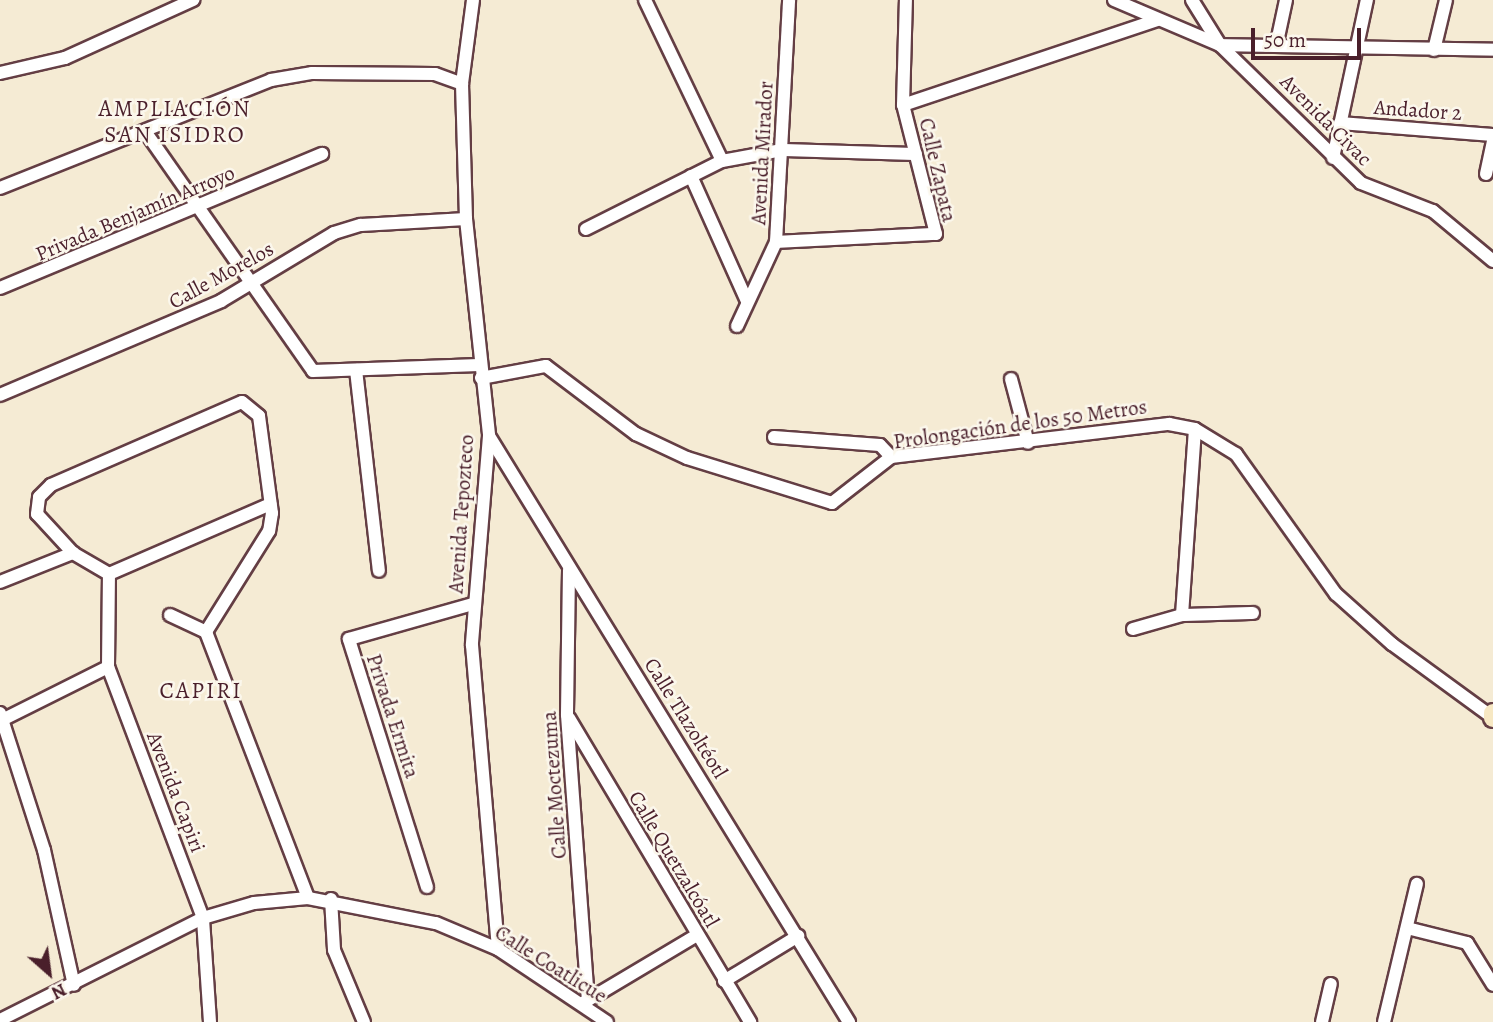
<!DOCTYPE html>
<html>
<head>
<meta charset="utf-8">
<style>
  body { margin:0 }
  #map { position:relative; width:1493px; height:1022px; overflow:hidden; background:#f5ebd4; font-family:Alegreya,serif }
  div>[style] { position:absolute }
  .roads { filter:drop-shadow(2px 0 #643e44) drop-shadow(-2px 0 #643e44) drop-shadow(0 2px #643e44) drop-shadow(0 -2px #643e44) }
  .street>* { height:12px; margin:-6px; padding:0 6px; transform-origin:6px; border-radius:6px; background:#fff }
  .secondary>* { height:18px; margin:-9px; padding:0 9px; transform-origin:9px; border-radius:9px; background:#f7e8c3 }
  span { translate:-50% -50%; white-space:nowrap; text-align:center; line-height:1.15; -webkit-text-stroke:5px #fbf7ec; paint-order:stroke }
  .street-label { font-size:21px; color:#4a1f2b }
  .neighbourhood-label { font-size:23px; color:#4a1f2b; letter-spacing:2px }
  .north { position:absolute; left:14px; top:938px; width:70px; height:70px; -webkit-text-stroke:5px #fbf7ec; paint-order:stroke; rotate:152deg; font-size:19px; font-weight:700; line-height:28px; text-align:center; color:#4a1f2b }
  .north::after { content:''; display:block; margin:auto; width:24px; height:32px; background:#4a1f2b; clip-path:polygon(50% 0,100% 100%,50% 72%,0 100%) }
  .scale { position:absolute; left:1251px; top:28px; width:110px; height:32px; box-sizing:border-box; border:4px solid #4a1f2b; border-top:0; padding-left:9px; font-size:21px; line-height:24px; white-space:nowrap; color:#4a1f2b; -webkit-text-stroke:5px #fbf7ec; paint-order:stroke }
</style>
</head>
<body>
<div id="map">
  <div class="roads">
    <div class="street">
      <i style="left:473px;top:0;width:85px;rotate:97.5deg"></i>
      <i style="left:462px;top:84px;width:135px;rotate:88.3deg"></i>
      <i style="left:466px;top:219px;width:218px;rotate:83.9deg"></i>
      <i style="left:489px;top:436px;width:210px;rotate:94.7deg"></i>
      <i style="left:472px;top:645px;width:305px;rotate:85.1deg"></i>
      <i style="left:645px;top:0;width:178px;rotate:64.4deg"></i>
      <i style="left:1114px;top:0;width:115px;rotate:23deg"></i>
      <i style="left:1220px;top:45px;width:273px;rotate:1deg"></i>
      <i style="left:1192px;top:0;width:53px;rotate:58.1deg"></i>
      <i style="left:1220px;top:45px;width:197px;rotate:44.4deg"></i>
      <i style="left:1361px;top:183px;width:77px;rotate:21.3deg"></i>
      <i style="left:1433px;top:211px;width:78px;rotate:39.8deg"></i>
      <i style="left:1277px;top:42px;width:43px;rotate:-77.9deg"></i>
      <i style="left:1434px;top:50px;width:51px;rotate:-76.5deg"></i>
      <i style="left:0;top:73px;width:67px;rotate:-13deg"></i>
      <i style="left:65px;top:58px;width:141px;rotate:-24.4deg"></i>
      <i style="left:903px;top:105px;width:268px;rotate:-18.5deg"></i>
      <i style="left:1340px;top:123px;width:153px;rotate:4.5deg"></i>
      <i style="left:147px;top:134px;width:289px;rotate:55deg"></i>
      <i style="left:313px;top:371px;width:166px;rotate:-2.1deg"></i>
      <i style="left:1333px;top:158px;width:162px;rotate:-77.9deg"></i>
      <i style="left:1486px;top:174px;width:33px;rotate:-78deg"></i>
      <i style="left:691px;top:176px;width:137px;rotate:65.9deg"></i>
      <i style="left:0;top:188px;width:292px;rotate:-21.7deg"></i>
      <i style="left:271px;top:80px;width:42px;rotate:-9.7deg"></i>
      <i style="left:312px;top:73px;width:123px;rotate:0.5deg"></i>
      <i style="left:435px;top:74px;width:29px;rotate:20deg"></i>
      <i style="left:586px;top:229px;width:152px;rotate:-26.6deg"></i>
      <i style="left:722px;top:161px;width:61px;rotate:-10.4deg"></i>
      <i style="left:782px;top:150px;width:134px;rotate:1.7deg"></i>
      <i style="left:776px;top:242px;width:160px;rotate:-2.9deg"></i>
      <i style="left:936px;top:234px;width:133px;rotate:-104.3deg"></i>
      <i style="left:903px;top:105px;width:105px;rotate:-88.4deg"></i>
      <i style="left:0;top:288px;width:349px;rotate:-22.6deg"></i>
      <i style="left:737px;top:326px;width:93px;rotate:-65.1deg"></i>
      <i style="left:776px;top:242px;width:242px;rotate:-86.9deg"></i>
      <i style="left:356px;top:370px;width:202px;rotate:83.5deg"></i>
      <i style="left:481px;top:378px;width:66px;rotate:-10.5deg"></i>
      <i style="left:546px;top:366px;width:113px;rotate:37.1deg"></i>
      <i style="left:636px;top:434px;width:56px;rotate:25.2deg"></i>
      <i style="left:687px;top:458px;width:152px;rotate:17.2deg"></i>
      <i style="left:832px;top:503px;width:75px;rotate:-37.9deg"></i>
      <i style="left:891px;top:457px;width:280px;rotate:-6.8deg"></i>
      <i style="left:1169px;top:424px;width:26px;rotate:11deg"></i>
      <i style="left:1195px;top:429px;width:48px;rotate:31.4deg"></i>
      <i style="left:1236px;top:454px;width:172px;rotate:54.5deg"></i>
      <i style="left:1336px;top:594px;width:75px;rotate:41.8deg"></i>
      <i style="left:1392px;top:644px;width:124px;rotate:36.1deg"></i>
      <i style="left:1011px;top:379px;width:66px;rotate:75.1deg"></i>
      <i style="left:0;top:395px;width:240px;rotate:-23deg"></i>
      <i style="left:221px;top:301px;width:132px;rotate:-31deg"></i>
      <i style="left:334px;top:233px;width:28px;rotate:-17deg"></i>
      <i style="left:361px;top:225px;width:105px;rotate:-3.3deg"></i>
      <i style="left:489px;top:436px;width:688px;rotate:58.44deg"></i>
      <i style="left:774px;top:437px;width:106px;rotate:4.3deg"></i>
      <i style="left:880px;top:445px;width:16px;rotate:47deg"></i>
      <i style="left:569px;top:570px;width:145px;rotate:90.8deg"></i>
      <i style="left:567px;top:715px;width:286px;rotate:85.8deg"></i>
      <i style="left:109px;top:574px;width:176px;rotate:-23.4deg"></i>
      <i style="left:0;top:582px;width:79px;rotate:-21.7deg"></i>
      <i style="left:170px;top:615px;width:40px;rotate:25deg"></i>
      <i style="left:1182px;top:615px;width:186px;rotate:-86deg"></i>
      <i style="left:1133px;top:629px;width:51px;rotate:-15.9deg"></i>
      <i style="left:1182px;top:615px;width:71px;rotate:-1.6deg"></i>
      <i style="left:0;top:713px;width:144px;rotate:72.2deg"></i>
      <i style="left:44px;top:850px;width:138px;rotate:77.5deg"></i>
      <i style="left:569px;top:718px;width:354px;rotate:59.2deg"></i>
      <i style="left:0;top:721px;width:121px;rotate:-26.6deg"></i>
      <i style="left:427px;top:887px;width:260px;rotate:-107.5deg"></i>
      <i style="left:349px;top:639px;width:129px;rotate:-15.8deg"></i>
      <i style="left:331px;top:899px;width:51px;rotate:86.6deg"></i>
      <i style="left:334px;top:950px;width:78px;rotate:67.4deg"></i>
      <i style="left:1407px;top:928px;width:62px;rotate:14deg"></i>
      <i style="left:1467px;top:943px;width:49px;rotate:58.2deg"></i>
      <i style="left:724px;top:981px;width:87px;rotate:-31.3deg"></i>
      <i style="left:583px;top:1003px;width:133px;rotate:-30.8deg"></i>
      <i style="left:0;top:1020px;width:227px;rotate:-26.7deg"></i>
      <i style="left:203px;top:918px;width:53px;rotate:-16.4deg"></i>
      <i style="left:254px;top:903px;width:54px;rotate:-5.3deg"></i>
      <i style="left:308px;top:898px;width:130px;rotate:11.1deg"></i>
      <i style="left:436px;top:923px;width:67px;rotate:22.8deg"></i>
      <i style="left:498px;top:949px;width:131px;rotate:33.8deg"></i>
      <i style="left:210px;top:1022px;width:104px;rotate:-93.9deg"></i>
      <i style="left:203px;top:918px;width:268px;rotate:-110.7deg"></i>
      <i style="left:108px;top:667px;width:93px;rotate:-89.4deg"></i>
      <i style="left:109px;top:574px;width:42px;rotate:-149.7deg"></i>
      <i style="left:73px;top:553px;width:53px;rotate:-132.7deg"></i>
      <i style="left:37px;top:514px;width:17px;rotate:-83deg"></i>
      <i style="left:39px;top:497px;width:17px;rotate:-45deg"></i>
      <i style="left:51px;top:485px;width:208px;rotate:-23.5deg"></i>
      <i style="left:242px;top:402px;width:22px;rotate:39deg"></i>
      <i style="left:259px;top:416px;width:98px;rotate:82.4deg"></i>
      <i style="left:272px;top:513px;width:18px;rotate:99deg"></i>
      <i style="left:269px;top:531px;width:119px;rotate:122deg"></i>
      <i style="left:206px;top:632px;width:285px;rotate:69deg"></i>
      <i style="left:1322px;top:1022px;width:39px;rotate:-77deg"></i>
      <i style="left:1384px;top:1022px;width:142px;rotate:-76.6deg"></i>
    </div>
    <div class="secondary">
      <i style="left:1493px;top:713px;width:5px;rotate:90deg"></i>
    </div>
  </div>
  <div class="street-label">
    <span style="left:1418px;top:110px;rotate:4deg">Andador 2</span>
    <span style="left:1326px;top:120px;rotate:45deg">Avenida Civac</span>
    <span style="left:762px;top:153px;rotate:-87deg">Avenida Mirador</span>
    <span style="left:938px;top:170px;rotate:77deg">Calle Zapata</span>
    <span style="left:135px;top:213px;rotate:-23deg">Privada Benjamín Arroyo</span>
    <span style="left:221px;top:275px;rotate:-29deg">Calle Morelos</span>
    <span style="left:1020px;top:424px;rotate:-8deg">Prolongación de los 50 Metros</span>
    <span style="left:461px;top:514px;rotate:-86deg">Avenida Tepozteco</span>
    <span style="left:393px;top:716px;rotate:72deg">Privada Ermita</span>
    <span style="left:686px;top:718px;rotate:58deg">Calle Tlazoltéotl</span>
    <span style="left:554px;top:785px;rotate:-94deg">Calle Moctezuma</span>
    <span style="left:176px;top:792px;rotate:69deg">Avenida Capiri</span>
    <span style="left:674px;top:859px;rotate:59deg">Calle Quetzalcóatl</span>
    <span style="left:551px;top:964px;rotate:32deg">Calle Coatlicue</span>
  </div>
  <div class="neighbourhood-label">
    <span style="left:175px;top:122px">AMPLIACIÓN<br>SAN ISIDRO</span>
    <span style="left:201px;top:691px">CAPIRI</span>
  </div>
  <div class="north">N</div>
  <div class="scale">50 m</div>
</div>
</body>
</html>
